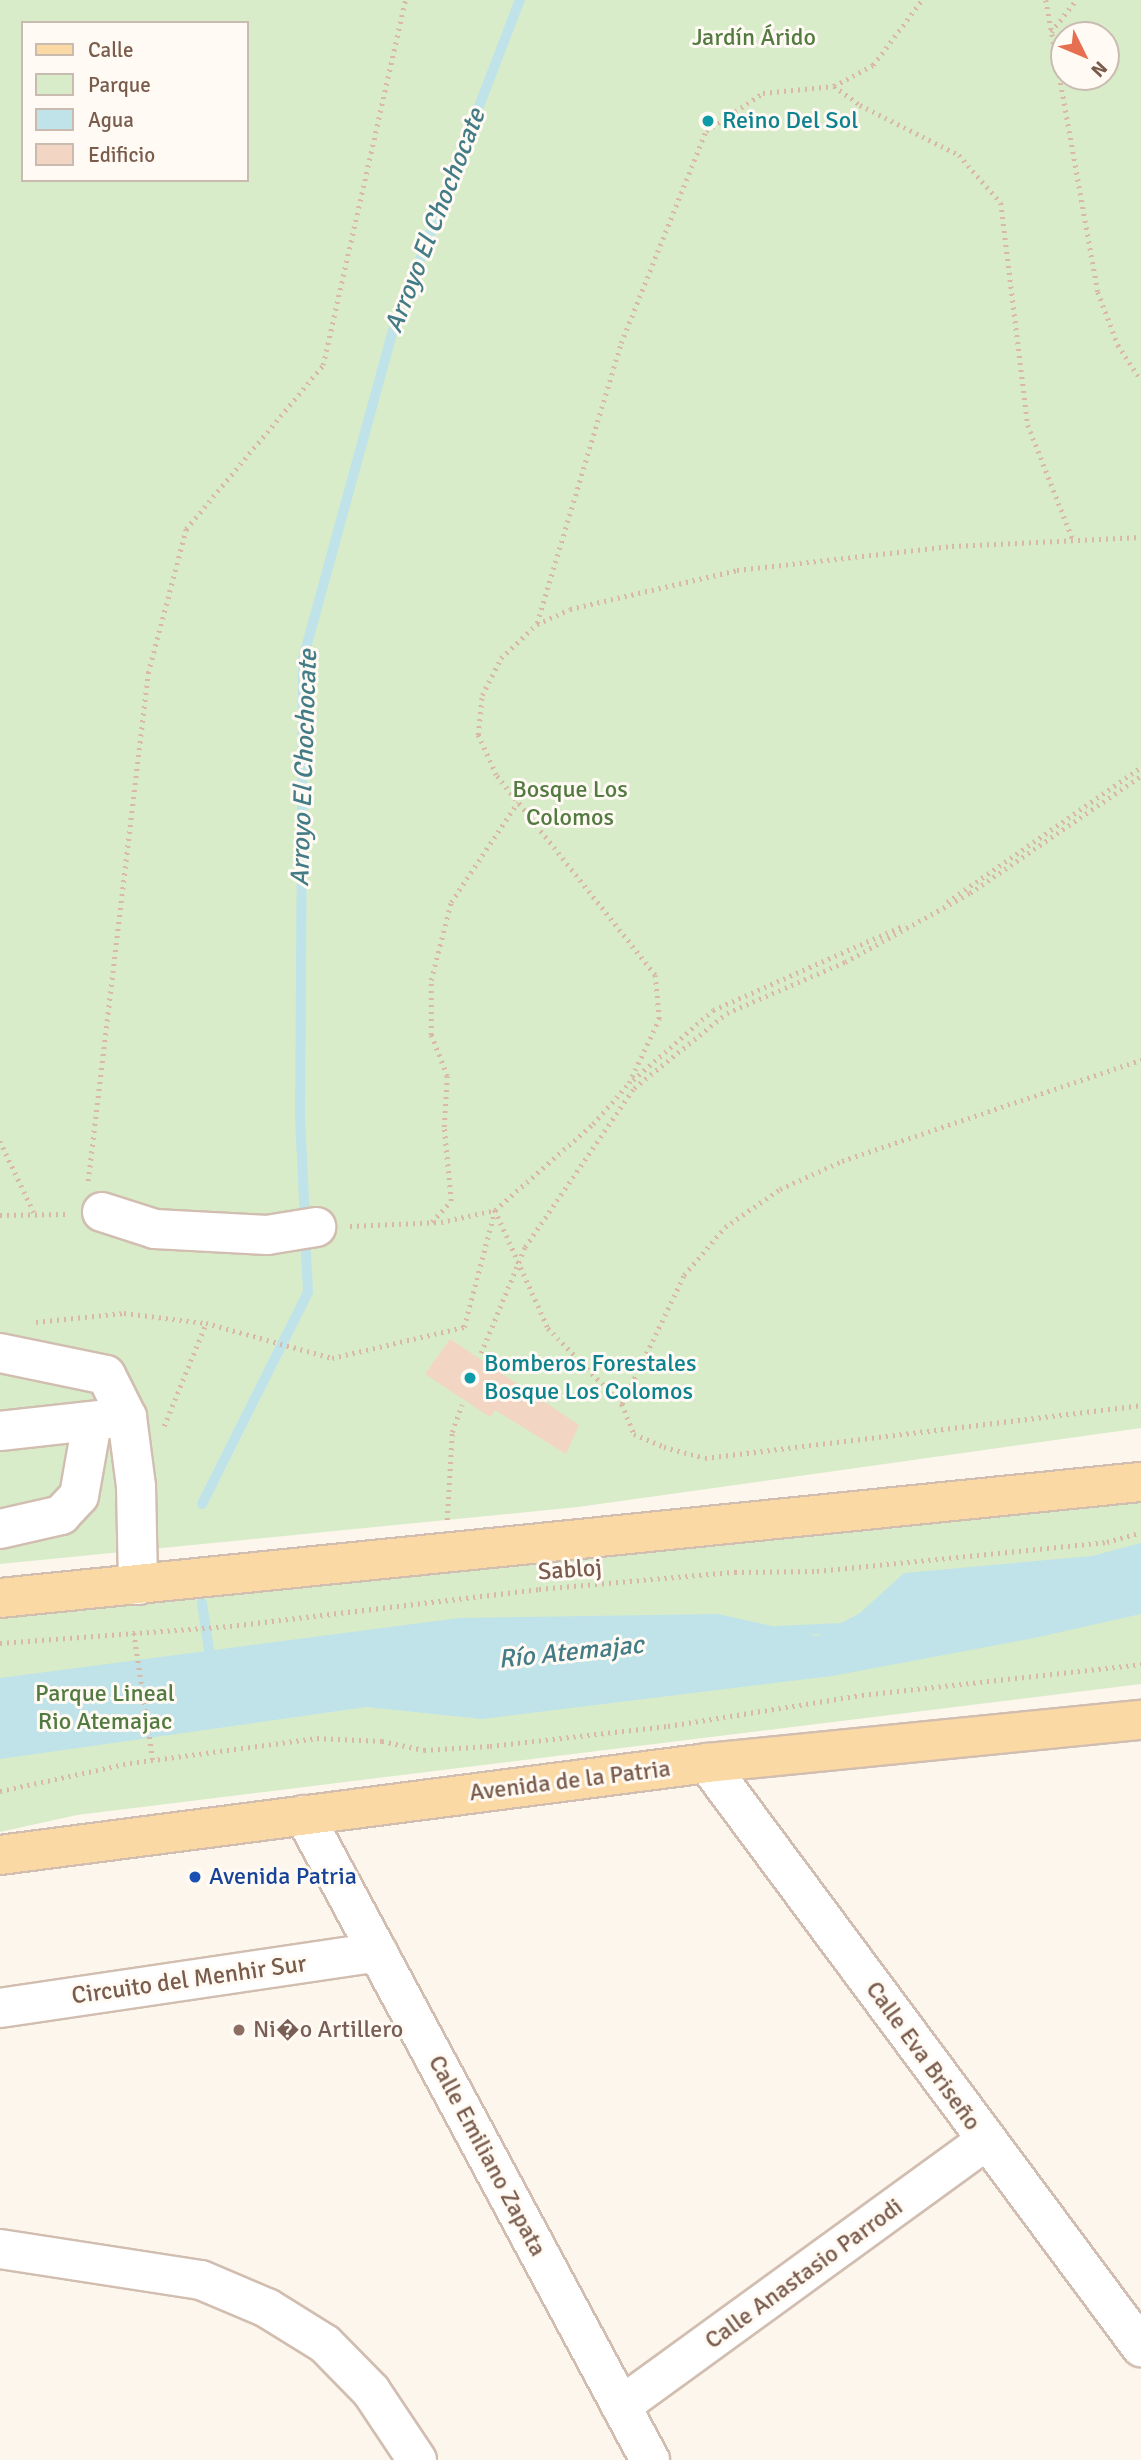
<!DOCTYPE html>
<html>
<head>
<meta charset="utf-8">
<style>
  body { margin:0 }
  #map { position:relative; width:1141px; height:2460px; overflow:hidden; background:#fdf6ec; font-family:Signika,sans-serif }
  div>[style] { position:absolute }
  .green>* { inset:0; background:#d8ecc9 }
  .water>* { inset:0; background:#bfe3e8 }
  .stream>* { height:10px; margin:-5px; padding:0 5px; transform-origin:5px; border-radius:5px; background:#bfe3e8 }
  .building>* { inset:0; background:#f3d5c3 }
  .path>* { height:4.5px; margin-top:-2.25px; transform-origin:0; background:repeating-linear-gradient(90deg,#d9b8a5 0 2px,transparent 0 7px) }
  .roads { filter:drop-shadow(2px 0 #d1beb0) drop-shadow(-2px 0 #d1beb0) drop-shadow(0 2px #d1beb0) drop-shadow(0 -2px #d1beb0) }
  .minor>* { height:38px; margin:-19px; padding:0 19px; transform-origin:19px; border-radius:19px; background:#fff }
  .major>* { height:38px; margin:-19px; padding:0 19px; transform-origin:19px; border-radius:19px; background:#fbd9a5 }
  .dots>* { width:19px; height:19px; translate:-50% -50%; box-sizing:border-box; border:4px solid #fffaf3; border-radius:50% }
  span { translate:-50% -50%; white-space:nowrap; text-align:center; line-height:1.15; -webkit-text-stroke:6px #fffaf3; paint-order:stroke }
  .park-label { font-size:24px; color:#537a41 }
  .culture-label { font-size:24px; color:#0d838f }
  .left { translate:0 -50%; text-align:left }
  .street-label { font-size:24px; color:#7a5c4d }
  .transit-label { font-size:24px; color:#164399 }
  .education-label { font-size:24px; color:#785e54 }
  .water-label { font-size:26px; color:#437c86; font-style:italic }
  .legend { position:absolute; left:21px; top:21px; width:228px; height:161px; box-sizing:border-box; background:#fffaf3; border:2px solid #cabbb1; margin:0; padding:9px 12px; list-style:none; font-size:21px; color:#7a5c4d }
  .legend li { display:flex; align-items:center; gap:14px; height:35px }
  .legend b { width:35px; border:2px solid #cabbb1 }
  .north { position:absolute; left:1050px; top:21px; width:70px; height:70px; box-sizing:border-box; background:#fffaf3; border:2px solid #cabbb1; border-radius:50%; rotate:133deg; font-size:19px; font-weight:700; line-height:28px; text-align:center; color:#7a5c4d }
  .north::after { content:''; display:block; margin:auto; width:24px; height:32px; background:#e76f51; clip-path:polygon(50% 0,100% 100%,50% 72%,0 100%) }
</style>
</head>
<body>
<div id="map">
  <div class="green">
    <i style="clip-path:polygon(evenodd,0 0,1141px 0,1141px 1428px,578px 1507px,0 1564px,0 0,23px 23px,247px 23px,247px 180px,23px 180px,23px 23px,0 0,1064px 35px,1106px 35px,1106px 77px,1064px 77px,1064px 35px)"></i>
    <i style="clip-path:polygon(1141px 1490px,1141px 1684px,77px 1815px,0 1832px,0 1616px)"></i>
  </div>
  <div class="water">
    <i style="clip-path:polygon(1141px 1543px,1141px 1614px,1034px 1638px,832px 1676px,482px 1719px,366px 1707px,0 1759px,0 1678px,459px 1618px,718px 1614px,817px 1636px,860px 1613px,904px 1573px,1092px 1556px)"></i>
  </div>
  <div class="stream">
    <i style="left:305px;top:1220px;width:103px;rotate:-92.8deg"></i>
    <i style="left:300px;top:1117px;width:458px;rotate:-89.6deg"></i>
    <i style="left:303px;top:659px;width:338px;rotate:-74.7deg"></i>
    <i style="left:392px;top:333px;width:357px;rotate:-69deg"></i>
    <i style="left:202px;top:1504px;width:237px;rotate:-63.4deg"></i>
    <i style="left:308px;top:1292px;width:57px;rotate:-93deg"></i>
    <i style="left:202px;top:1603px;width:62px;rotate:81.6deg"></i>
    <i style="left:777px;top:1631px;width:65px;rotate:-2.6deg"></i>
  </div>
  <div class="building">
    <i style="clip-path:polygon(450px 1339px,579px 1425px,566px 1454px,495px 1410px,490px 1417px,425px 1374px)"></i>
  </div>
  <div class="path">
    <i style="left:1046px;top:0;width:297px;rotate:79.9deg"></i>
    <i style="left:1098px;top:292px;width:57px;rotate:69.3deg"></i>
    <i style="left:1118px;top:345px;width:42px;rotate:56.7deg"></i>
    <i style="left:1051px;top:32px;width:41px;rotate:-52deg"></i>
    <i style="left:834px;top:86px;width:32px;rotate:36deg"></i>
    <i style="left:860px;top:105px;width:111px;rotate:26.8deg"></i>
    <i style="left:959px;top:155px;width:64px;rotate:48.8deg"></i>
    <i style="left:1001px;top:203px;width:224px;rotate:83.1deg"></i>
    <i style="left:1028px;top:425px;width:123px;rotate:68.6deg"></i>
    <i style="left:537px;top:623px;width:292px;rotate:-73.3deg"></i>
    <i style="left:621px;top:343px;width:228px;rotate:-68.2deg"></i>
    <i style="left:706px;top:131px;width:69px;rotate:-33.7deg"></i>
    <i style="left:763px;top:93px;width:71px;rotate:-5.6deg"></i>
    <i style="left:834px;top:86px;width:44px;rotate:-28.3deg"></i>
    <i style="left:873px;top:65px;width:81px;rotate:-53deg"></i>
    <i style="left:947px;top:902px;width:236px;rotate:-34.8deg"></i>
    <i style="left:633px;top:1080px;width:106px;rotate:-41.2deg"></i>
    <i style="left:713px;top:1010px;width:210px;rotate:-23.9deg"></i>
    <i style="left:0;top:1141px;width:84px;rotate:64.7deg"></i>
    <i style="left:88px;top:1181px;width:512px;rotate:-83.26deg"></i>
    <i style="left:148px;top:673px;width:149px;rotate:-75.2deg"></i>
    <i style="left:186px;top:529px;width:214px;rotate:-50.1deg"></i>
    <i style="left:323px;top:365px;width:374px;rotate:-77.3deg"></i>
    <i style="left:0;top:1215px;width:70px;rotate:-0.8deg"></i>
    <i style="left:432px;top:1222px;width:28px;rotate:-48deg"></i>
    <i style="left:451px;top:1201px;width:74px;rotate:-95.4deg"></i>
    <i style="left:444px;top:1127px;width:51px;rotate:-86.6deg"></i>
    <i style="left:447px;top:1076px;width:44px;rotate:-111.3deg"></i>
    <i style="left:431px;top:1035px;width:55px;rotate:-90deg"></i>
    <i style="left:431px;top:980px;width:81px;rotate:-75.6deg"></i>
    <i style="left:451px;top:902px;width:120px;rotate:-56.2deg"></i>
    <i style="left:350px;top:1226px;width:91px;rotate:-2.5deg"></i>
    <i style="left:441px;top:1222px;width:55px;rotate:-12.5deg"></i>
    <i style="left:495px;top:1210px;width:130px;rotate:-41.3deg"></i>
    <i style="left:593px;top:1124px;width:55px;rotate:-48.7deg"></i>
    <i style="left:629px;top:1083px;width:71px;rotate:-64.9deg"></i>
    <i style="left:659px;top:1019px;width:44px;rotate:-95.2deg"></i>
    <i style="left:655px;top:975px;width:256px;rotate:-128.5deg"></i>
    <i style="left:496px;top:775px;width:44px;rotate:-114.2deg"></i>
    <i style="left:478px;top:735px;width:40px;rotate:-84.3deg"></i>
    <i style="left:482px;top:695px;width:42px;rotate:-62.8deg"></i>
    <i style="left:501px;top:658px;width:50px;rotate:-43.4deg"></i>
    <i style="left:537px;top:624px;width:36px;rotate:-24deg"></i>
    <i style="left:570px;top:609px;width:171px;rotate:-13.1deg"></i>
    <i style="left:737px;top:570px;width:216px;rotate:-6.4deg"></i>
    <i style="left:952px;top:546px;width:189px;rotate:-2.7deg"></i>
    <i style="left:36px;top:1322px;width:88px;rotate:-5.8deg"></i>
    <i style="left:124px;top:1313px;width:83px;rotate:7deg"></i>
    <i style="left:206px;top:1323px;width:131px;rotate:15.5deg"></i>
    <i style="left:332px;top:1358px;width:136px;rotate:-13.2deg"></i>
    <i style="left:464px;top:1327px;width:121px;rotate:-75.2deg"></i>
    <i style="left:495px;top:1210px;width:129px;rotate:65.8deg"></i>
    <i style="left:548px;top:1328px;width:106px;rotate:45.8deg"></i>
    <i style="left:622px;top:1404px;width:32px;rotate:68deg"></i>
    <i style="left:634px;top:1434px;width:33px;rotate:23deg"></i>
    <i style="left:664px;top:1447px;width:42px;rotate:15deg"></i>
    <i style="left:705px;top:1458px;width:439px;rotate:-6.9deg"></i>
    <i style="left:481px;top:1353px;width:115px;rotate:-67.5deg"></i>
    <i style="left:525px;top:1247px;width:193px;rotate:-55.6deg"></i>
    <i style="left:634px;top:1088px;width:119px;rotate:-38.9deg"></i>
    <i style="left:727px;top:1013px;width:129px;rotate:-23.4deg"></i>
    <i style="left:845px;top:962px;width:143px;rotate:-28.9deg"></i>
    <i style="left:970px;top:893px;width:207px;rotate:-34.4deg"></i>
    <i style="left:622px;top:1404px;width:143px;rotate:-64.3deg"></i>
    <i style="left:684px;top:1275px;width:63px;rotate:-49.5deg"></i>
    <i style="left:725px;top:1227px;width:67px;rotate:-34.6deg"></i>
    <i style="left:780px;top:1189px;width:68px;rotate:-24.3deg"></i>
    <i style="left:842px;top:1161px;width:316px;rotate:-18.7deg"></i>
    <i style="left:164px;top:1426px;width:111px;rotate:-67.8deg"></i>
    <i style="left:447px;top:1520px;width:88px;rotate:-86.7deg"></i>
    <i style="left:452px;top:1432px;width:29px;rotate:-70deg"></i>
    <i style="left:134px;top:1633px;width:128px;rotate:81.5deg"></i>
    <i style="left:0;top:1643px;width:231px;rotate:-4.2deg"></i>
    <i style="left:230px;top:1626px;width:311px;rotate:-6.8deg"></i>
    <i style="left:539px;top:1589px;width:197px;rotate:-5deg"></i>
    <i style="left:735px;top:1572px;width:82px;rotate:-0.7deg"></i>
    <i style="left:817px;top:1571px;width:291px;rotate:-5.7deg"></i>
    <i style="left:1107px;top:1542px;width:35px;rotate:-16deg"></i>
    <i style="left:0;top:1791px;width:133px;rotate:-12.2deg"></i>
    <i style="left:130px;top:1763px;width:189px;rotate:-7.6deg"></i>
    <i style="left:317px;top:1738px;width:65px;rotate:2.6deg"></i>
    <i style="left:382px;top:1741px;width:43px;rotate:12.1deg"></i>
    <i style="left:424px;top:1750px;width:66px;rotate:-3.5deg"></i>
    <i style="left:490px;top:1746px;width:179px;rotate:-6.4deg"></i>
    <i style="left:668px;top:1726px;width:196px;rotate:-9.1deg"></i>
    <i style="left:862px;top:1695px;width:281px;rotate:-6.3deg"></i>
  </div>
  <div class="roads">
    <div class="minor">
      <i style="left:102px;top:1212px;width:56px;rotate:17.8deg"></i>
      <i style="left:155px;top:1229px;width:112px;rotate:3.1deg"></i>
      <i style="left:267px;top:1235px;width:50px;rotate:-9.3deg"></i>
      <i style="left:0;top:1353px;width:108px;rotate:11.7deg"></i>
      <i style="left:106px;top:1375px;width:47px;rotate:63.4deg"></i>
      <i style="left:0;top:1431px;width:128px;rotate:-6.3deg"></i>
      <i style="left:127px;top:1417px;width:70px;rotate:82.6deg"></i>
      <i style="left:136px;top:1486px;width:99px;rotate:88.8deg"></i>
      <i style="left:0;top:1529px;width:63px;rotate:-12.9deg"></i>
      <i style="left:61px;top:1515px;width:26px;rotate:-47deg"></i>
      <i style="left:79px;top:1496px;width:75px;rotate:-80deg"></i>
      <i style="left:707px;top:1763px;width:728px;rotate:53.38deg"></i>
      <i style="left:304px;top:1815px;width:732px;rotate:61.79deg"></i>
      <i style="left:0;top:2008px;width:382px;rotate:-8.4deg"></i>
      <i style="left:0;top:2249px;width:203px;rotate:8.8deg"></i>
      <i style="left:201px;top:2280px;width:72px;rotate:23deg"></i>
      <i style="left:267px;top:2308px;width:68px;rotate:31.8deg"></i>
      <i style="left:325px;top:2344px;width:66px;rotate:45.6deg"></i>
      <i style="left:371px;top:2391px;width:83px;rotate:56.3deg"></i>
      <i style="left:621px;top:2406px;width:451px;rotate:-36deg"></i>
    </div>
    <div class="major">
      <i style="left:0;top:1598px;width:1147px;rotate:-5.81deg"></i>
      <i style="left:0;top:1855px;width:713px;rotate:-7.41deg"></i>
      <i style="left:707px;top:1763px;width:436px;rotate:-5.7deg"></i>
    </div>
  </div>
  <div class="dots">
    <i style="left:708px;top:121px;background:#0f9aa8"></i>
    <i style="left:470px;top:1378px;background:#0f9aa8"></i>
    <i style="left:195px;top:1877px;background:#1a4fb4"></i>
    <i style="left:239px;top:2030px;background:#8d6e63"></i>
  </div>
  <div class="park-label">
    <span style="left:754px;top:38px">Jardín Árido</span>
    <span style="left:570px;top:804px">Bosque Los<br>Colomos</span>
    <span style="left:105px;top:1708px">Parque Lineal<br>Rio Atemajac</span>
  </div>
  <div class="culture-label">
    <span class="left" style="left:722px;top:121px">Reino Del Sol</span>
    <span class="left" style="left:484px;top:1378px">Bomberos Forestales<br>Bosque Los Colomos</span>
  </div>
  <div class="street-label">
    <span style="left:570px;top:1570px;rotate:-4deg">Sabloj</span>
    <span style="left:570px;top:1781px;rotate:-7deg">Avenida de la Patria</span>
    <span style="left:189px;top:1980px;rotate:-8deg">Circuito del Menhir Sur</span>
    <span style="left:923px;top:2056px;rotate:54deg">Calle Eva Briseño</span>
    <span style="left:487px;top:2156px;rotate:62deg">Calle Emiliano Zapata</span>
    <span style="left:804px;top:2274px;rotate:-36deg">Calle Anastasio Parrodi</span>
  </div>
  <div class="transit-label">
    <span class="left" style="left:209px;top:1877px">Avenida Patria</span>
  </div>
  <div class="education-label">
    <span class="left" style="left:253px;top:2030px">Ni�o Artillero</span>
  </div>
  <div class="water-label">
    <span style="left:436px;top:221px;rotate:-69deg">Arroyo El Chochocate</span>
    <span style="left:305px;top:768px;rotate:-88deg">Arroyo El Chochocate</span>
    <span style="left:571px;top:1653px;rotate:-6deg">Río Atemajac</span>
  </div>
  <ul class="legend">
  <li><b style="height:9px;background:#fbd9a5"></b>Calle</li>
  <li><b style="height:19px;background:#d8ecc9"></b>Parque</li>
  <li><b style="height:19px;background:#bfe3e8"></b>Agua</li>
  <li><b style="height:19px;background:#f3d5c3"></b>Edificio</li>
  </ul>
  <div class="north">N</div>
</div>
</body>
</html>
